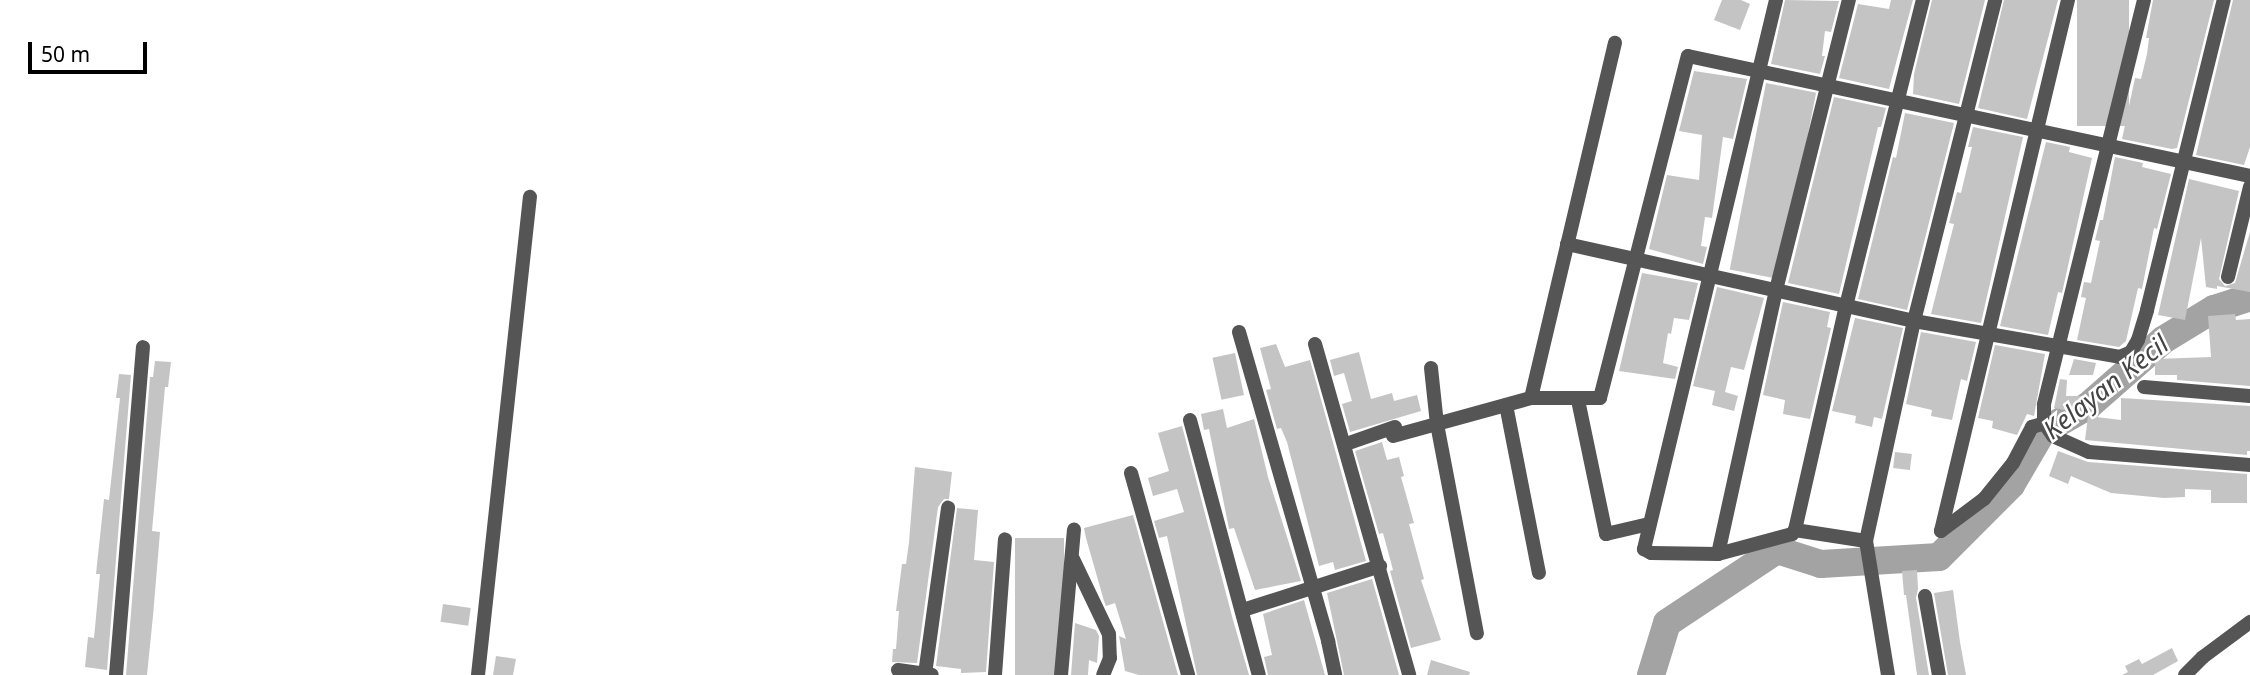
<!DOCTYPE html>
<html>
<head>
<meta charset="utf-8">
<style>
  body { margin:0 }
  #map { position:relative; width:2250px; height:675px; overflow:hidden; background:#fff; font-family:"Noto Sans",sans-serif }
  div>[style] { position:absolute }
  .river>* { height:28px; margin:-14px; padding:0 14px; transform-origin:14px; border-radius:14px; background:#a3a3a3 }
  .building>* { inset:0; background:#c4c4c4; transform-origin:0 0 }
  .minor>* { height:14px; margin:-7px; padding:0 7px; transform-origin:7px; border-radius:7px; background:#555 }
  .tertiary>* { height:14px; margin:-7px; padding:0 7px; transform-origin:7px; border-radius:7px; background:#555 }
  span { translate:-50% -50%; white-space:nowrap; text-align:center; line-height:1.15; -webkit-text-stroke:5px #fff; paint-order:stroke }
  .water-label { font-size:26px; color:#444; font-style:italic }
  .scale { position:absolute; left:28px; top:42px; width:119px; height:32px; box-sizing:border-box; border:4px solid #000; border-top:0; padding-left:9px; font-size:21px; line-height:24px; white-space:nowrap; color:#000; -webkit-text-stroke:5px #fff; paint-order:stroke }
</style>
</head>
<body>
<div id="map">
  <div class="river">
    <i style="left:1651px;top:675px;width:54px;rotate:-72.9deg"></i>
    <i style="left:1667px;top:623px;width:132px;rotate:-33.6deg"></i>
    <i style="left:1777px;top:550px;width:46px;rotate:17.7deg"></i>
    <i style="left:1821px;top:564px;width:118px;rotate:-3.4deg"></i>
    <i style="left:1939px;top:557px;width:102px;rotate:-45deg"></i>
    <i style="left:2011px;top:485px;width:61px;rotate:-59.7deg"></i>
    <i style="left:2042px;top:432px;width:53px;rotate:-29.5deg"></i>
    <i style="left:2088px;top:406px;width:100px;rotate:-41.3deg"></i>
    <i style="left:2163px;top:340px;width:60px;rotate:-31.3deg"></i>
    <i style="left:2214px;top:309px;width:38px;rotate:-18deg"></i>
  </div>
  <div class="building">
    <i style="clip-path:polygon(1722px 0,1741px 0,1750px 4px,1740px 30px,1714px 20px)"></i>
    <i style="clip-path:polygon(1785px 0,1839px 1px,1831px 32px,1825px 31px,1822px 56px,1825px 56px,1820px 74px,1771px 64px)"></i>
    <i style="clip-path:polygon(1891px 0,1913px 0,1889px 89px,1839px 78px,1858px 4px,1889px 9px)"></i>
    <i style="clip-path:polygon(1932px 0,1985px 0,1959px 104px,1913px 94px,1914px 74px)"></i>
    <i style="clip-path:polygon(2004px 0,2058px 0,2027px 119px,1978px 108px)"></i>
    <i style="left:2077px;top:0;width:52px;height:126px"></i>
    <i style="clip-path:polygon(2153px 0,2214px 0,2177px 148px,2172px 149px,2122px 139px,2135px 78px,2141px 79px,2147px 54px,2149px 38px,2146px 38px)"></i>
    <i style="clip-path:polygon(2233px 0,2250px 0,2250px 147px,2244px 165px,2196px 155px)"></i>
    <i style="clip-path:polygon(1694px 71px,1747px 79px,1733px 139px,1723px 137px,1712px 218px,1705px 217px,1701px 246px,1707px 247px,1703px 264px,1649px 249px,1667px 175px,1699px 180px,1702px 135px,1679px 131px)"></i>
    <i style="left:1766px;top:83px;width:51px;height:190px;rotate:11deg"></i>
    <i style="clip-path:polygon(1834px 97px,1886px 108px,1881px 127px,1878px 127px,1839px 294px,1788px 283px)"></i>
    <i style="clip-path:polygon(1905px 113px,1954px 123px,1907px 310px,1858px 299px,1893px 157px,1896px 158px)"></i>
    <i style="clip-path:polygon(1973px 127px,2023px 137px,1981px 323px,1931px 314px,1954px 224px,1949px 223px,1957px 192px,1961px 193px,1972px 147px,1968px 147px)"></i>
    <i style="clip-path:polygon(2046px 142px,2070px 147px,2069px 152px,2092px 158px,2062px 293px,2058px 292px,2048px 335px,2000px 326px)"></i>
    <i style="clip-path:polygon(2115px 157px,2143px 163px,2142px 167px,2171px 174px,2157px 229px,2154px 228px,2142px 289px,2138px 288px,2126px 341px,2119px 347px,2077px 340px,2086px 298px,2081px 297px,2084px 282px,2091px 283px,2100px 241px,2095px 240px,2100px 220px,2103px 220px)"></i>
    <i style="clip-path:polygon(2189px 179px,2239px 191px,2219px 279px,2225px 286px,2235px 283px,2250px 232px,2250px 292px,2217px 286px,2217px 289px,2206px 287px,2201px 238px,2185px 320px,2158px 315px)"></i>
    <i style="clip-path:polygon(1642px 273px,1698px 283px,1689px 320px,1674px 318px,1671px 334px,1668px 333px,1663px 363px,1678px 367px,1675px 379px,1619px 371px)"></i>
    <i style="clip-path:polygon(1717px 287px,1764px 298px,1744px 370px,1731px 367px,1725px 392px,1738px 396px,1734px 411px,1712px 405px,1715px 391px,1693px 386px)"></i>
    <i style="clip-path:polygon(1783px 302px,1830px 312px,1827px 327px,1831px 328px,1810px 419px,1783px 414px,1785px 400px,1763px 395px)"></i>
    <i style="clip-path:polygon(2235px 314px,2236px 320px,2250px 319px,2250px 386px,2177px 380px,2177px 375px,2155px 375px,2155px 359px,2211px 357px,2208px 316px)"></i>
    <i style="clip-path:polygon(1855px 318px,1903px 328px,1882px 419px,1874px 417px,1872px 427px,1855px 423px,1856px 416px,1832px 411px)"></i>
    <i style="clip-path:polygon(1921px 332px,1976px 342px,1967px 381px,1961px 379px,1952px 420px,1931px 416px,1932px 410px,1906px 404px)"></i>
    <i style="clip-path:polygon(1276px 344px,1285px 367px,1310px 360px,1366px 561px,1335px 570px,1333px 562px,1319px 566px,1287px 442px,1281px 428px,1277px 429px,1266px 390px,1271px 389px,1260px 348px)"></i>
    <i style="clip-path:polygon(1995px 345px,2045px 354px,2034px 416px,2027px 414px,2017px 435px,1992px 428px,1993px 421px,1978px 418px)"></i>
    <i style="clip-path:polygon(1359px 352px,1371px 399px,1392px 393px,1394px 401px,1417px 395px,1421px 411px,1350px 432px,1342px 404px,1352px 401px,1344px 373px,1334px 376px,1330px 360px)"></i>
    <i style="left:1235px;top:353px;width:43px;height:23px;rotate:78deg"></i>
    <i style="clip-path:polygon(2074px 359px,2096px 363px,2093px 375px,2069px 375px)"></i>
    <i style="clip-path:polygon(155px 361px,171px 362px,168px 387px,165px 387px,152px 531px,160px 532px,153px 616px,147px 675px,126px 675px,150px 377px,153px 377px)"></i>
    <i style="clip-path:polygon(119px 374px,131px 375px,107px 670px,85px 667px,88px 637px,94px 638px,100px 574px,96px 574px,104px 499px,109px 500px,120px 398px,116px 398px)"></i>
    <i style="clip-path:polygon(2060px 379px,2067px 380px,2066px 396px,2082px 396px,2079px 413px,2054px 408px)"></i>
    <i style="clip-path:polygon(2121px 398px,2250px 406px,2250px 451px,2247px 451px,2247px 455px,2085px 440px,2088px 416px,2121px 420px)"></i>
    <i style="clip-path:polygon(1223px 409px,1227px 428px,1254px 419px,1268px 477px,1301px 581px,1255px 590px,1234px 528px,1229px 529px,1209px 429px,1204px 430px,1201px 414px)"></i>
    <i style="clip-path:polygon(1182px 426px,1233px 620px,1249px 675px,1197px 675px,1167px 536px,1159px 538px,1154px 521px,1184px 512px,1177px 489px,1153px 496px,1148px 478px,1169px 471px,1158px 433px)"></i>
    <i style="clip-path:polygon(1382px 442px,1387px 460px,1399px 457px,1404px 476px,1401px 477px,1414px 523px,1409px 524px,1424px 579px,1421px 580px,1441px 640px,1411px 648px,1390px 571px,1393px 570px,1383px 533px,1379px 534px,1355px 451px)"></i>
    <i style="clip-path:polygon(2058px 451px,2088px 462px,2247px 474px,2247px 503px,2211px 503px,2211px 490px,2185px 489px,2185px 497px,2164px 498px,2111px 493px,2071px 476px,2068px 484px,2049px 476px)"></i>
    <i style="left:1895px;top:452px;width:17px;height:16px;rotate:7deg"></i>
    <i style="clip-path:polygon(915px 467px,952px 472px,949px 499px,944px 499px,938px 507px,917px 663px,892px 662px,893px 649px,896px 649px,899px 611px,896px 611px,902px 564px,906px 564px,909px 542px)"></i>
    <i style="clip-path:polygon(957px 508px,978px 510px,974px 560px,994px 562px,986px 672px,961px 673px,961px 669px,936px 666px)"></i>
    <i style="clip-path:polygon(1133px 515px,1178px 675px,1139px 675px,1125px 671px,1119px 636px,1126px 639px,1115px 603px,1106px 606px,1104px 601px,1086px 538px,1084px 528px)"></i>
    <i style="left:1015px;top:538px;width:49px;height:137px"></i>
    <i style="clip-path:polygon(1917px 570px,1918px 589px,1916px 598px,1929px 675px,1917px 675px,1906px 595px,1904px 595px,1902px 571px)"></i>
    <i style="clip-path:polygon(1372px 579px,1399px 675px,1344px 675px,1327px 593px)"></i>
    <i style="clip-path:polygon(1953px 590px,1960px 642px,1966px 675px,1948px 675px,1934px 593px)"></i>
    <i style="clip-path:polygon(1304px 600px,1325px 675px,1268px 675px,1264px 657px,1272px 655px,1263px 614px)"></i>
    <i style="left:443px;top:604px;width:28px;height:18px;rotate:8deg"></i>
    <i style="clip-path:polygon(1075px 623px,1096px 630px,1099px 636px,1097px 663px,1089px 660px,1088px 675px,1071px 675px)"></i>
    <i style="clip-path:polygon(2172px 648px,2178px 661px,2153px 675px,2122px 675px,2128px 672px,2125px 666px,2139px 659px,2142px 664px)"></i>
    <i style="clip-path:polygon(496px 656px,516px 659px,513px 675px,493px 675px)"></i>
    <i style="clip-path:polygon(1431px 660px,1470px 672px,1469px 675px,1427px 675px)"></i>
  </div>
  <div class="minor">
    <i style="left:1776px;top:0;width:565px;rotate:103.52deg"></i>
    <i style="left:1644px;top:549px;width:8px;rotate:30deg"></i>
    <i style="left:1651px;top:553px;width:67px;rotate:0.9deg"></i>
    <i style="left:1718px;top:554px;width:77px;rotate:-15.1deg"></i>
    <i style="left:1792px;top:534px;width:5px;rotate:-53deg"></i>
    <i style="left:1795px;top:530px;width:72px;rotate:8.8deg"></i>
    <i style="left:2144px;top:0;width:417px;rotate:103.9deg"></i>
    <i style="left:2044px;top:405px;width:18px;rotate:90deg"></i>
    <i style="left:2044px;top:423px;width:16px;rotate:55deg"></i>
    <i style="left:2053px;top:436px;width:39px;rotate:24deg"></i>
    <i style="left:2089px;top:452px;width:162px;rotate:4.6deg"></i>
    <i style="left:1567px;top:244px;width:355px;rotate:12.5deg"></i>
    <i style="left:1914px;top:321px;width:209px;rotate:9.9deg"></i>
    <i style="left:2120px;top:357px;width:12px;rotate:-24deg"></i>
    <i style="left:2131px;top:352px;width:14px;rotate:-60deg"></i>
    <i style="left:2138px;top:340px;width:31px;rotate:-73deg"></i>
    <i style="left:2147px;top:310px;width:319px;rotate:-76.1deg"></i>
    <i style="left:2228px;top:277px;width:93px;rotate:-76.3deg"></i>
    <i style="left:1239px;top:332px;width:322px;rotate:73.9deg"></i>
    <i style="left:1328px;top:641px;width:35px;rotate:78deg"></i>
    <i style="left:1315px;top:344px;width:344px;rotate:74.1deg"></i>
    <i style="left:1431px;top:368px;width:56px;rotate:83.9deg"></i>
    <i style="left:1437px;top:424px;width:213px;rotate:79.2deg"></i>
    <i style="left:2144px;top:387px;width:106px;rotate:4.9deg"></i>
    <i style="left:1531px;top:398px;width:365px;rotate:-76.7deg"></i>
    <i style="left:1578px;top:400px;width:137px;rotate:78.2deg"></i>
    <i style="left:1606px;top:534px;width:44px;rotate:-13.1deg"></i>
    <i style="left:1506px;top:405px;width:171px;rotate:78.9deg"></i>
    <i style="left:1190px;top:420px;width:264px;rotate:74.9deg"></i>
    <i style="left:1393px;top:436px;width:143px;rotate:-15.4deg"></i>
    <i style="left:1531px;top:398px;width:69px"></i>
    <i style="left:1600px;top:398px;width:353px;rotate:-75.6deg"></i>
    <i style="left:1688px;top:56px;width:575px;rotate:12.05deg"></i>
    <i style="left:1346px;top:444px;width:52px;rotate:-19.1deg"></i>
    <i style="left:1131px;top:473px;width:210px;rotate:74.2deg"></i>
    <i style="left:1795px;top:530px;width:230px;rotate:-77.2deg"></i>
    <i style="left:1846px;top:306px;width:316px;rotate:-75.9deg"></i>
    <i style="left:1941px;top:531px;width:546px;rotate:-76.55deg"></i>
    <i style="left:1941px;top:531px;width:54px;rotate:-36.7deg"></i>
    <i style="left:1984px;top:499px;width:46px;rotate:-51.1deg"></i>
    <i style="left:2013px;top:463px;width:41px;rotate:-62.2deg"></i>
    <i style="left:2032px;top:427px;width:13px;rotate:-18deg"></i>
    <i style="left:1718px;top:554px;width:270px;rotate:-77.6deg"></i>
    <i style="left:1776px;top:290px;width:299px;rotate:-75.9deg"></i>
    <i style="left:1073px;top:559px;width:83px;rotate:64.4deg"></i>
    <i style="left:1109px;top:634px;width:24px;rotate:88deg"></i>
    <i style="left:1110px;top:658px;width:18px;rotate:112deg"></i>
    <i style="left:1925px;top:596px;width:80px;rotate:80deg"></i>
    <i style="left:1243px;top:610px;width:144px;rotate:-17.8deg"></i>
    <i style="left:898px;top:670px;width:34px;rotate:8deg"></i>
    <i style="left:925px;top:674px;width:168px;rotate:-82.1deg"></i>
    <i style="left:116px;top:675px;width:329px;rotate:-85.3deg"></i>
    <i style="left:478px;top:675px;width:481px;rotate:-83.8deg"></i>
    <i style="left:995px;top:675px;width:136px;rotate:-85.8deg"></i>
    <i style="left:1061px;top:675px;width:146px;rotate:-84.9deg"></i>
    <i style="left:1888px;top:675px;width:136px;rotate:-99.3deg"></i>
    <i style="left:1866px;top:541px;width:225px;rotate:-77.7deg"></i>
    <i style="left:1914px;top:321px;width:331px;rotate:-75.8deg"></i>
  </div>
  <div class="tertiary">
    <i style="left:2185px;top:675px;width:25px;rotate:-45deg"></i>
    <i style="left:2203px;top:657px;width:59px;rotate:-36.7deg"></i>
  </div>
  <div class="water-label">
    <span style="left:2106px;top:387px;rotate:-38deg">Kelayan Kecil</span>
  </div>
  <div class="scale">50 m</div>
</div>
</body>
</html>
